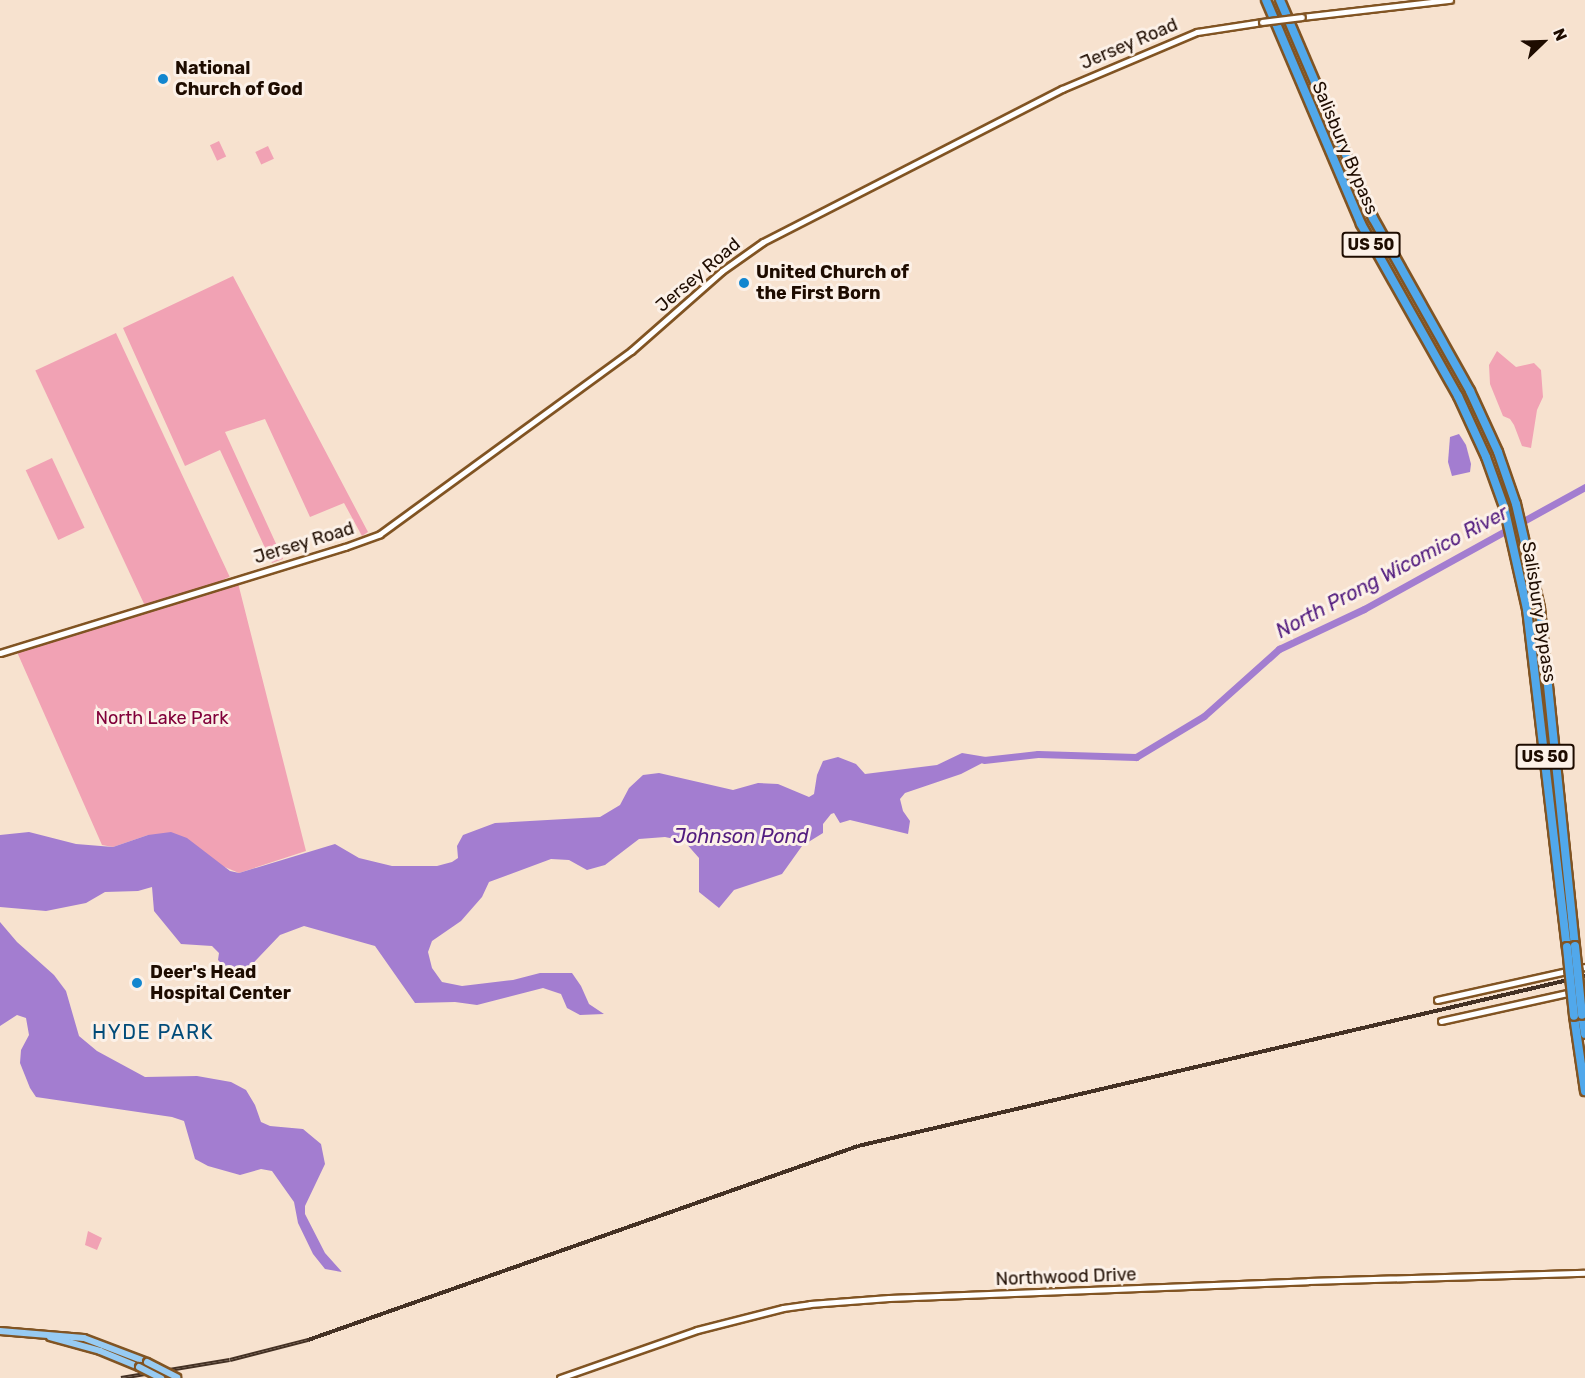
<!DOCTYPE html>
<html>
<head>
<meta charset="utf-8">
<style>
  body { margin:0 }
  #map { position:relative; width:1585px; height:1378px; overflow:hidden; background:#f7e2cf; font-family:Rubik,sans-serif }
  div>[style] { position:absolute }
  .green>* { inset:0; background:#f1a2b4; transform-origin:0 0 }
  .water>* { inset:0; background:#a37dd0 }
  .river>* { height:7px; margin:-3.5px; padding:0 3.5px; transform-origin:3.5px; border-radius:3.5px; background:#a37dd0 }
  .roads { filter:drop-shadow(2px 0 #815423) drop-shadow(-2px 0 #815423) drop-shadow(0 2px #815423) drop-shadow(0 -2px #815423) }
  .minor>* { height:5px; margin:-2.5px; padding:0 2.5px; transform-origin:2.5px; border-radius:2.5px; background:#fff }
  .major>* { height:6px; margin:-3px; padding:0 3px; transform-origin:3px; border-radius:3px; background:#97cbf3 }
  .highway>* { height:8px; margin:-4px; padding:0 4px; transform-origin:4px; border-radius:4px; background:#51a8eb }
  .rail>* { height:4px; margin-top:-2px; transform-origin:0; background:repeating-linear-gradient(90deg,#fcf1e8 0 4.5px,#443124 0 9px); box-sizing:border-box; border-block:2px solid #443124 }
  .bridges { filter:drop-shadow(2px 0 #815423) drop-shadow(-2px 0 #815423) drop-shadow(0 2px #815423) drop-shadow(0 -2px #815423) }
  .minor-bridge>* { height:5px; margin:-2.5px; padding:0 2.5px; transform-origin:2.5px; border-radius:2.5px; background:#fff }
  .major-bridge>* { height:6px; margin:-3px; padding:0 3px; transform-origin:3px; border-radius:3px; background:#97cbf3 }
  .highway-bridge>* { height:8px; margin:-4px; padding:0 4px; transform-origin:4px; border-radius:4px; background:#51a8eb }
  .dots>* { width:16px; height:16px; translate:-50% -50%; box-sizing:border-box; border:3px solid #fcf1e8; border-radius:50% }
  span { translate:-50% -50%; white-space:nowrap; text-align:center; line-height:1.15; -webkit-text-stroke:6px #fcf1e8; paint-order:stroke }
  .shield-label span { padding:2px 4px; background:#fcf1e8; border:2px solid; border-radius:4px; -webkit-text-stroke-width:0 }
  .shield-label { font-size:16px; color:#1e0c00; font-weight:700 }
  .street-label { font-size:18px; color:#1e0c00 }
  .poi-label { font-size:18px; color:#1e0c00; font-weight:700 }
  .left { translate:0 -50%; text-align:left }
  .park-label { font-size:18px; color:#81013a }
  .water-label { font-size:20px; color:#521c7f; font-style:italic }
  .neighbourhood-label { font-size:20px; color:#004b79; letter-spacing:1.5px }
  .north { position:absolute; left:1513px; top:12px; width:60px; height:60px; -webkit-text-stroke:4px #fcf1e8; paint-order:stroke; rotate:67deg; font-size:16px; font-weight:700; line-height:24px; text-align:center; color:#1e0c00 }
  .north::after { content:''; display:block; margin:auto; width:21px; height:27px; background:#1e0c00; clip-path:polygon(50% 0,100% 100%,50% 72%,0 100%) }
</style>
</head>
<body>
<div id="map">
  <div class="green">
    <i style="left:219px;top:141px;width:17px;height:10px;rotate:65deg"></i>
    <i style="left:268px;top:146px;width:14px;height:14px;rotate:65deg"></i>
    <i style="clip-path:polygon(233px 276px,368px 532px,362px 536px,344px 503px,310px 517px,265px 419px,225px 432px,283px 559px,272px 563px,220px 450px,185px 466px,123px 328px)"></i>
    <i style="left:116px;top:333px;width:269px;height:89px;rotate:65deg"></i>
    <i style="clip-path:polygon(1497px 351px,1516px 367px,1534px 363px,1541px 370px,1543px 397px,1537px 410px,1531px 448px,1522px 446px,1514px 425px,1510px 419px,1503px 416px,1490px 384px,1489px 365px)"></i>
    <i style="left:52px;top:458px;width:77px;height:29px;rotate:65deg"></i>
    <i style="clip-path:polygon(238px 583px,306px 851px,239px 873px,148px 835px,113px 847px,102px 845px,17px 652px)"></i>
    <i style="clip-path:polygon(88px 1231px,102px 1238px,97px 1250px,85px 1245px)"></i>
  </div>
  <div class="water">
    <i style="clip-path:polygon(1459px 434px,1466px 445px,1471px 464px,1470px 472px,1452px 476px,1448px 462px,1450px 437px)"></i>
    <i style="clip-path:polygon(962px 753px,992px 758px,961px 774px,905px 793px,900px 799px,903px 811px,910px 821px,908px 834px,850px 820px,840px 823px,834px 813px,831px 814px,823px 824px,823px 833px,802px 846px,782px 874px,734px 890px,719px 908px,699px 892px,699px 858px,684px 841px,665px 837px,639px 839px,605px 865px,587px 870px,569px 860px,551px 859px,489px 882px,482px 897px,461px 921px,432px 941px,428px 952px,432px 968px,442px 982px,462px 986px,513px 980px,540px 973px,572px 973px,581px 986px,589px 1004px,604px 1014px,580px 1015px,567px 1008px,561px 994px,543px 988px,477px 1005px,455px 1002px,415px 1003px,375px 946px,304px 926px,280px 935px,240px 977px,232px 974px,218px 960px,219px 953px,212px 946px,181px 944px,154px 911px,152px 887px,138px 891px,105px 892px,86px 903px,46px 911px,0 907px,0 835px,29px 832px,76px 844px,113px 847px,148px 835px,171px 832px,187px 838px,230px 871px,239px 873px,335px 844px,359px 858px,392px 866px,437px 866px,452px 862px,458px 858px,457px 846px,463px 835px,495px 823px,600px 817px,620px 805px,629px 788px,643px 775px,659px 773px,733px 790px,758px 783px,778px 784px,809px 797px,814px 794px,817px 775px,823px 761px,838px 757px,856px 764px,865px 774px,937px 765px)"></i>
    <i style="clip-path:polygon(0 922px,17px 942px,54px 975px,66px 991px,79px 1036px,97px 1051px,145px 1077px,197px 1076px,231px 1082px,246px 1090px,255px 1105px,261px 1122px,270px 1126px,303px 1129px,321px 1144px,325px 1164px,305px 1206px,305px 1214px,325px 1253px,342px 1272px,325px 1269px,313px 1254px,298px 1223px,294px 1202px,272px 1171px,261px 1169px,240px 1175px,208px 1166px,195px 1159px,184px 1121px,172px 1117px,36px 1097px,30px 1088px,20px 1063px,21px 1050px,29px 1035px,26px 1018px,17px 1015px,0 1026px)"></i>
  </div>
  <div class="river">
    <i style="left:984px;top:760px;width:54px;rotate:-6.3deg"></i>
    <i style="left:1038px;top:754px;width:98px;rotate:1.8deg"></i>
    <i style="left:1136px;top:757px;width:79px;rotate:-31.1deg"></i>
    <i style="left:1204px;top:716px;width:101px;rotate:-41.8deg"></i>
    <i style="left:1279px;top:649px;width:94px;rotate:-25.2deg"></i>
    <i style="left:1364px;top:609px;width:252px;rotate:-28.9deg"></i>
  </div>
  <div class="roads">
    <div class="minor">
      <i style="left:1302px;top:17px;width:149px;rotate:-6.6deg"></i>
      <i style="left:0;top:653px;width:361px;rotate:-17.1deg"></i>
      <i style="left:345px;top:547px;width:37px;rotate:-20deg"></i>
      <i style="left:380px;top:534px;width:311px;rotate:-36.1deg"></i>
      <i style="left:631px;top:351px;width:121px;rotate:-41.3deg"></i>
      <i style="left:722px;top:271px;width:50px;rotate:-35.3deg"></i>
      <i style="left:763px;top:242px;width:336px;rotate:-27.1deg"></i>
      <i style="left:1062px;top:89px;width:147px;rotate:-22.9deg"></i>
      <i style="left:1197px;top:32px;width:66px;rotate:-8.7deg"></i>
      <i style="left:1437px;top:1000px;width:152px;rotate:-12.6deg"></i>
      <i style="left:1441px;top:1021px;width:148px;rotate:-12.5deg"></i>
      <i style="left:560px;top:1378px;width:145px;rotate:-19.3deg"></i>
      <i style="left:697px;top:1330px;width:89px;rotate:-14.3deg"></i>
      <i style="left:783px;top:1308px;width:27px;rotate:-8deg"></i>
      <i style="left:810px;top:1304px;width:79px;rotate:-4.3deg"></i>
      <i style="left:889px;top:1298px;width:419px;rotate:-2.3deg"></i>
      <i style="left:1308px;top:1281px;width:277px;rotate:-1.7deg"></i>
    </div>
    <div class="major">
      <i style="left:0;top:1331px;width:84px;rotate:4.8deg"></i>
      <i style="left:84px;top:1338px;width:67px;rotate:20.9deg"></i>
      <i style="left:50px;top:1337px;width:52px;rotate:15.6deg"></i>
      <i style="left:100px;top:1351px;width:42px;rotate:22.3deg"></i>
    </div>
    <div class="highway">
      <i style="left:1266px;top:0;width:243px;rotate:67deg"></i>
      <i style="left:1361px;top:224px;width:197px;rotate:60.6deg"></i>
      <i style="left:1458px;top:396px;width:67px;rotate:65.3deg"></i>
      <i style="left:1486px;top:457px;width:53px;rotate:70.2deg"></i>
      <i style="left:1504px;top:507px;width:105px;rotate:77.3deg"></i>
      <i style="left:1527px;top:609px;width:340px;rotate:83.3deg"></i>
      <i style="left:1280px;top:0;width:237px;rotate:66.9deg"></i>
      <i style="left:1373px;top:218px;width:198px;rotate:60.7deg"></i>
      <i style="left:1470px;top:391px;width:67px;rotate:65.3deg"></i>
      <i style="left:1498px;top:452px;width:55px;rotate:70.9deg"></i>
      <i style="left:1516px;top:504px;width:107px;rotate:77deg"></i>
      <i style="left:1540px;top:608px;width:340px;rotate:84.1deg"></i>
      <i style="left:1582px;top:1015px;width:19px;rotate:81deg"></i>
      <i style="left:1574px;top:1016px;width:76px;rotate:81.7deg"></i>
    </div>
  </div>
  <div class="rail">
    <i style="left:121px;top:1378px;width:110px;rotate:-9.4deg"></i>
    <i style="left:230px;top:1360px;width:81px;rotate:-14.4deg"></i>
    <i style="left:308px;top:1340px;width:583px;rotate:-19.43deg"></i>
    <i style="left:858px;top:1146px;width:747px;rotate:-13.16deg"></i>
  </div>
  <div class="bridges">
    <div class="minor-bridge">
      <i style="left:1262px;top:22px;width:40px;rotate:-7.1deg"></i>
    </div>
    <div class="major-bridge">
      <i style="left:147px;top:1362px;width:34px;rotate:27deg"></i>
      <i style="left:139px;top:1367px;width:25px;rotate:27deg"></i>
    </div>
    <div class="highway-bridge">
      <i style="left:1575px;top:946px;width:69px;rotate:84.2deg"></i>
      <i style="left:1567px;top:947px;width:69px;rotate:84.2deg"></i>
    </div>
  </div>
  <div class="dots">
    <i style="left:163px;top:79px;background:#1286cf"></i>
    <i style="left:744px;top:283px;background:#1286cf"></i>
    <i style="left:137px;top:983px;background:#1286cf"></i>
  </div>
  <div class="shield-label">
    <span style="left:1371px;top:245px">US 50</span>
    <span style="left:1545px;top:757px">US 50</span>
  </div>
  <div class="street-label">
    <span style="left:1129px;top:44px;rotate:-23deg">Jersey Road</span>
    <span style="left:1345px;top:148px;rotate:67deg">Salisbury Bypass</span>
    <span style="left:698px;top:275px;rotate:-40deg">Jersey Road</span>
    <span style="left:304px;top:543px;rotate:-17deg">Jersey Road</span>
    <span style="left:1539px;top:612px;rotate:81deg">Salisbury Bypass</span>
    <span style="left:1066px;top:1277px;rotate:-2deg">Northwood Drive</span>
  </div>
  <div class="poi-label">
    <span class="left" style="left:175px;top:79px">National<br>Church of God</span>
    <span class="left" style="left:756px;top:283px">United Church of<br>the First Born</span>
    <span class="left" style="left:150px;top:983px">Deer's Head<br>Hospital Center</span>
  </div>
  <div class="park-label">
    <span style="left:162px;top:718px">North Lake Park</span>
  </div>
  <div class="water-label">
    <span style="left:1392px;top:572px;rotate:-28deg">North Prong Wicomico River</span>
    <span style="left:741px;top:836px">Johnson Pond</span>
  </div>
  <div class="neighbourhood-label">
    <span style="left:153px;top:1032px">HYDE PARK</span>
  </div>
  <div class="north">N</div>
</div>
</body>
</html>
